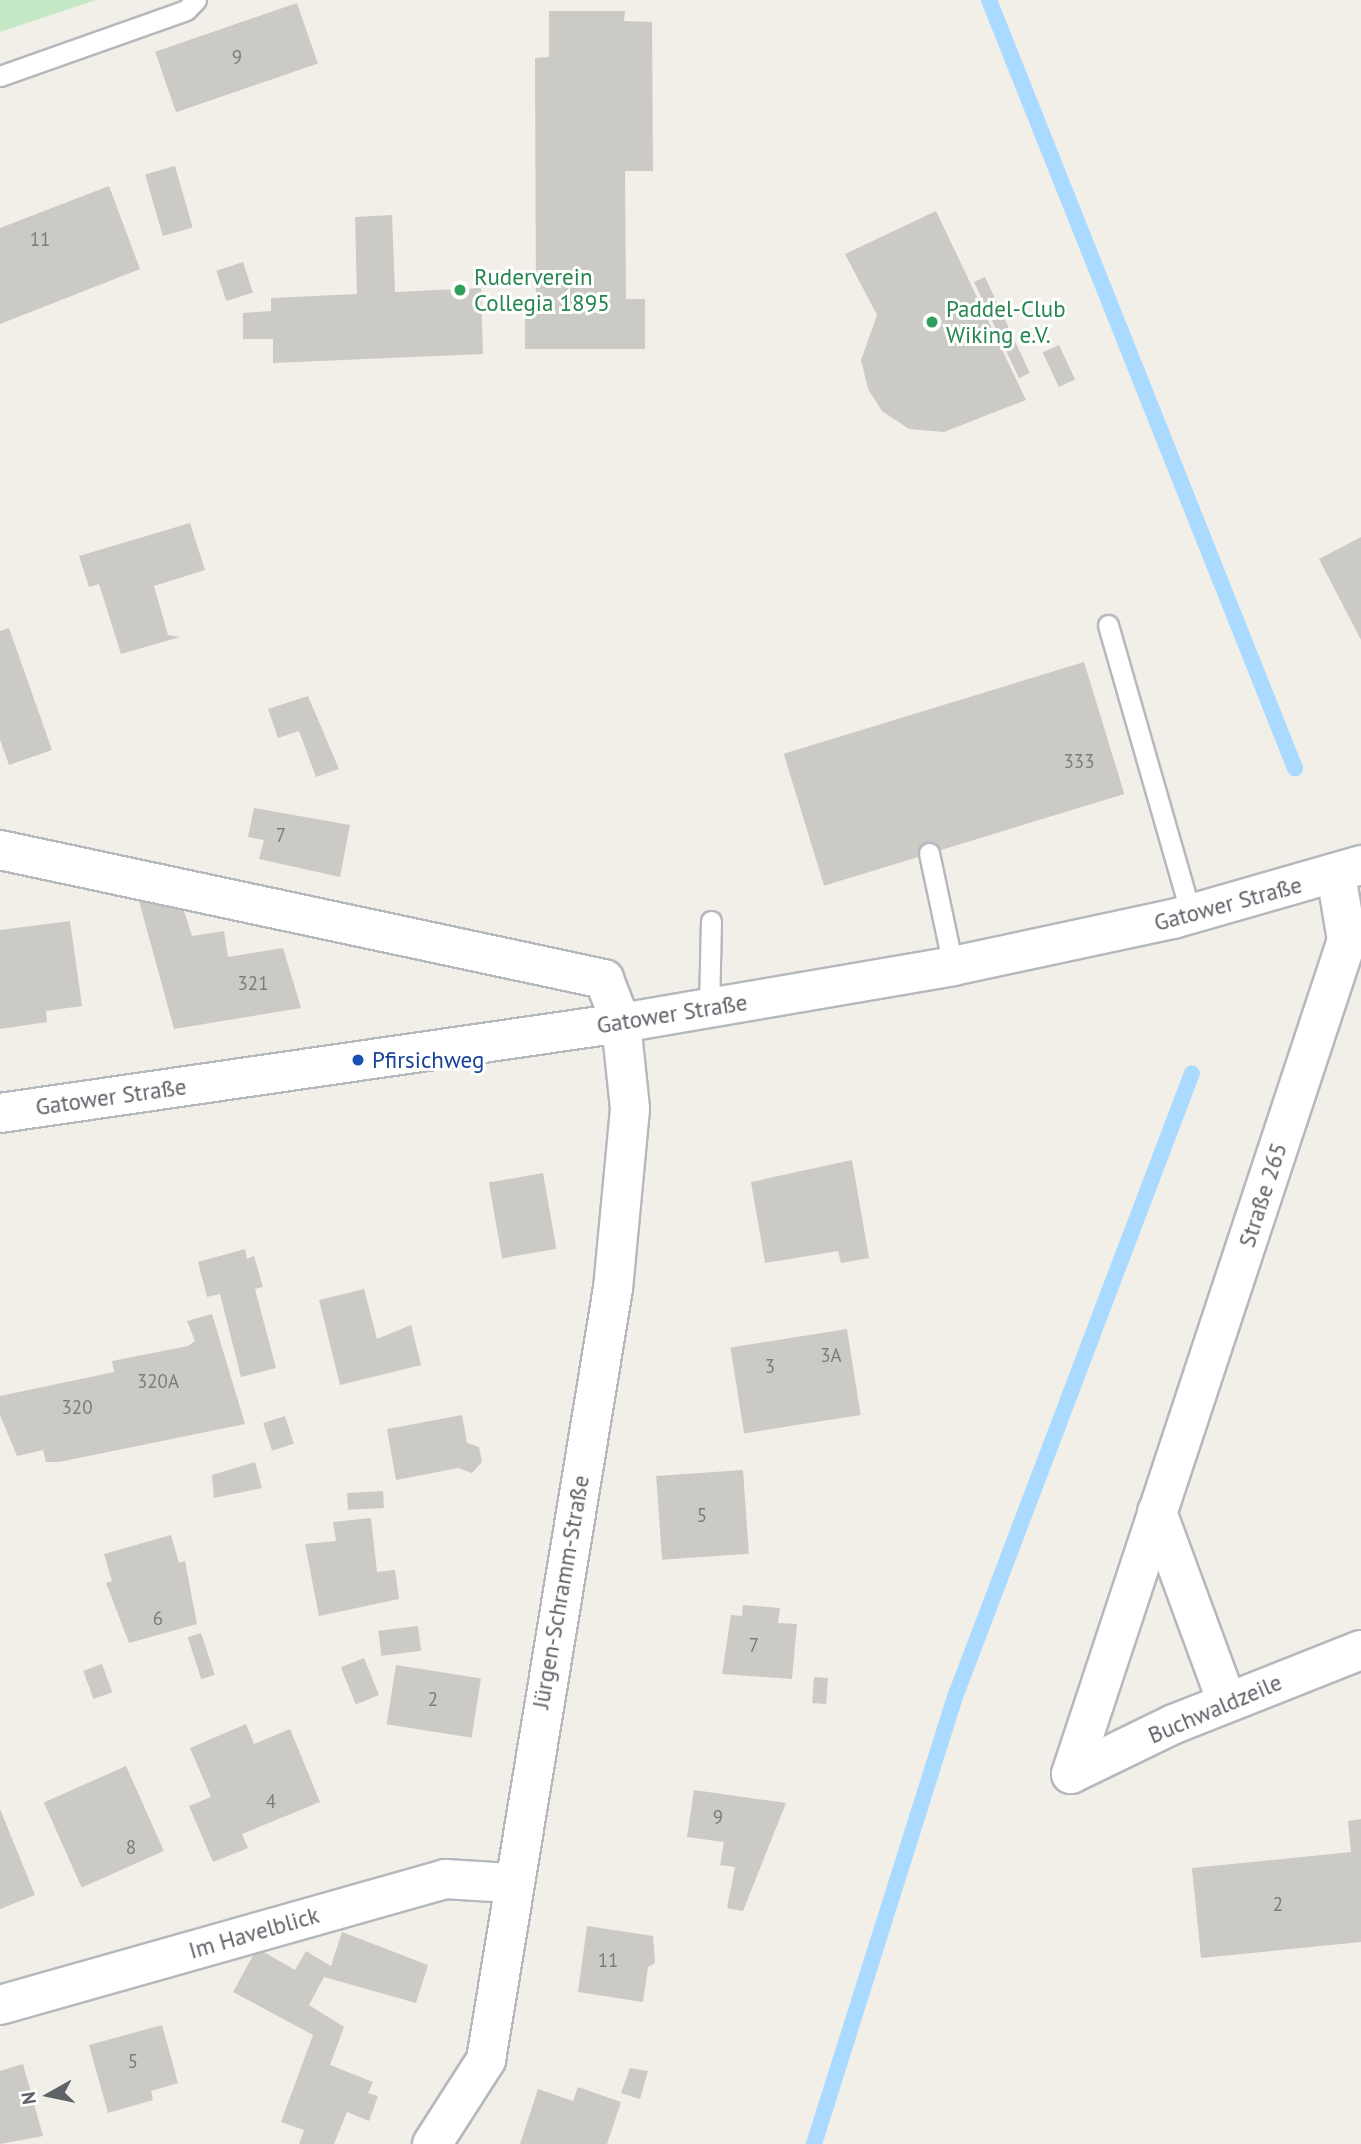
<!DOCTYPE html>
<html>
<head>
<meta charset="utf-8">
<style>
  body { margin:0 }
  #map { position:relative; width:1361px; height:2144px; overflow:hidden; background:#f1efe8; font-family:"PT Sans",sans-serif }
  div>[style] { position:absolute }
  .green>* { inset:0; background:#c5e8c5 }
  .stream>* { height:16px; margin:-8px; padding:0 8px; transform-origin:8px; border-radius:8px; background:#aadaff }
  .building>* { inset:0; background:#cccac5; transform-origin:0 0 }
  .roads { filter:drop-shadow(2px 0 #b5b8bc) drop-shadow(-2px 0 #b5b8bc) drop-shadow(0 2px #b5b8bc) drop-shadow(0 -2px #b5b8bc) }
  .lane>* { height:19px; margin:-9.5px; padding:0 9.5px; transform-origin:9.5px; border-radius:9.5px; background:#fff }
  .street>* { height:38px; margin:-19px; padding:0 19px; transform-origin:19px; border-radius:19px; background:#fff }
  .secondary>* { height:38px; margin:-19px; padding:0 19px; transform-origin:19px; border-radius:19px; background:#fff }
  .dots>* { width:19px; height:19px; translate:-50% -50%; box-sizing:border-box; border:4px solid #fff; border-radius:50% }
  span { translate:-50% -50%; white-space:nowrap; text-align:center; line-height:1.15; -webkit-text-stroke:6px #fff; paint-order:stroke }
  .number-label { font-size:19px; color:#7a7d7f }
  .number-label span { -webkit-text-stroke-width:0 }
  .leisure-label { font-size:23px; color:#27864d }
  .left { translate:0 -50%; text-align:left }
  .street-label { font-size:23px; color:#5f6368 }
  .transit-label { font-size:23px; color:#164399 }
  .north { position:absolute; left:14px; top:2060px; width:70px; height:70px; -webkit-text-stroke:5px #fff; paint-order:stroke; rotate:261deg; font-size:19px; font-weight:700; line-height:28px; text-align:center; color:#5f6368 }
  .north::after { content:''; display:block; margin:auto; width:24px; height:32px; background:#5f6368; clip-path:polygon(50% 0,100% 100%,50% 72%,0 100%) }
</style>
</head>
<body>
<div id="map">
  <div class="green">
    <i style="clip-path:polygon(0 0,96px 0,0 32px)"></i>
  </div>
  <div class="stream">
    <i style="left:989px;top:0;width:827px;rotate:68.28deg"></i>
    <i style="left:814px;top:2144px;width:469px;rotate:-72.5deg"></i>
    <i style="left:955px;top:1697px;width:667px;rotate:-69.2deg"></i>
  </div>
  <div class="building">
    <i style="left:297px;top:3px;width:64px;height:150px;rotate:71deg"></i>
    <i style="clip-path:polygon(549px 11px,625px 11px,624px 21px,652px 22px,653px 171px,625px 171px,626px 299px,645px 299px,645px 349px,525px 349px,525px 308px,536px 308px,535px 58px,549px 57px)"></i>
    <i style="left:175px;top:166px;width:64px;height:31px;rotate:74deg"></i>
    <i style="clip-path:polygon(109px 186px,140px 269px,0 324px,0 228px)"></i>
    <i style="clip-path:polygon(936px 211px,1026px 400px,944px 432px,909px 429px,882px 411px,868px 389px,861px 360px,877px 315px,845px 254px)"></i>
    <i style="clip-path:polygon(392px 215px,395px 292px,481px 288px,483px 354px,273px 363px,273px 339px,243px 339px,243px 313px,271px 311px,271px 298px,357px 294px,355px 217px)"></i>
    <i style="left:243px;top:262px;width:32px;height:28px;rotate:72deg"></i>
    <i style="left:985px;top:277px;width:106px;height:12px;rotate:65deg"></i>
    <i style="left:1059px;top:345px;width:38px;height:18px;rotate:65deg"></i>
    <i style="clip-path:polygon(190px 523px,205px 570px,154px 586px,168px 635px,180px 637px,121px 654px,99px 584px,89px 587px,79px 556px)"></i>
    <i style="clip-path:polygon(1361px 537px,1361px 640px,1319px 559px)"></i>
    <i style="clip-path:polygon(9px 628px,52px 750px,9px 765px,0 740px,0 631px)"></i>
    <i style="left:1084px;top:662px;width:138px;height:314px;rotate:73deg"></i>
    <i style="clip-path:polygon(308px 696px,339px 769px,316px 777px,299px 731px,278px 738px,268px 709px)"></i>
    <i style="clip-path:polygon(254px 808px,350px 825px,340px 877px,259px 859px,264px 840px,248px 837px)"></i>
    <i style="clip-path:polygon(139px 901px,184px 911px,192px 936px,224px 931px,228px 957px,283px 948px,301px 1008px,174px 1029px)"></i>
    <i style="clip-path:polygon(70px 921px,82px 1006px,46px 1011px,47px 1022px,0 1029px,0 930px)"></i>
    <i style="clip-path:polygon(852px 1160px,869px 1258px,841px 1263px,838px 1251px,765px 1263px,751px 1182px)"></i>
    <i style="left:543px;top:1173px;width:77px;height:55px;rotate:80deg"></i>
    <i style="clip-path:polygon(245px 1249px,247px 1259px,254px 1256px,263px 1287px,255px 1289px,276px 1368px,241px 1377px,220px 1294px,207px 1297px,198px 1262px)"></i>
    <i style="clip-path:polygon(364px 1289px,377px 1339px,411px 1325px,421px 1365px,340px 1385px,319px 1300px)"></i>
    <i style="clip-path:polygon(212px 1314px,245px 1424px,59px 1462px,46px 1462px,43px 1450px,17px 1456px,0 1415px,0 1396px,114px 1372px,112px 1361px,188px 1346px,195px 1341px,187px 1321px)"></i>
    <i style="left:847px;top:1329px;width:87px;height:118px;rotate:81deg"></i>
    <i style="clip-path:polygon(462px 1415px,467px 1443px,479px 1447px,482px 1462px,472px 1473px,458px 1468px,396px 1480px,387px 1429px)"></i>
    <i style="left:285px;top:1416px;width:29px;height:23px;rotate:72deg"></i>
    <i style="clip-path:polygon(255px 1462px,262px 1488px,214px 1498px,212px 1475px)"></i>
    <i style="left:743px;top:1470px;width:84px;height:87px;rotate:86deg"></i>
    <i style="left:383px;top:1491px;width:17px;height:36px;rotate:87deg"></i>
    <i style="clip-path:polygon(371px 1518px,377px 1572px,395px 1570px,399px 1599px,319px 1616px,305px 1544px,336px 1541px,333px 1522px)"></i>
    <i style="clip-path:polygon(171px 1535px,179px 1563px,185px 1561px,197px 1624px,129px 1643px,106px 1583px,112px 1581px,104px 1554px)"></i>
    <i style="clip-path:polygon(743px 1605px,780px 1608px,778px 1623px,797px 1624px,792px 1679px,722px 1674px,731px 1615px,742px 1616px)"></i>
    <i style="left:418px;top:1626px;width:25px;height:40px;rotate:83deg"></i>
    <i style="left:201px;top:1633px;width:44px;height:14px;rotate:72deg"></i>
    <i style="left:364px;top:1658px;width:40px;height:25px;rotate:68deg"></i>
    <i style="left:102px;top:1664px;width:30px;height:20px;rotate:70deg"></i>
    <i style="left:396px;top:1665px;width:86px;height:60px;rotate:9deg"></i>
    <i style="left:814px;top:1677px;width:14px;height:26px;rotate:4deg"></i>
    <i style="clip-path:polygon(246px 1724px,254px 1744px,290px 1729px,320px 1802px,242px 1834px,248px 1848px,213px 1862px,189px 1806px,211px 1797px,190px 1748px)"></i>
    <i style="left:126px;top:1766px;width:93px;height:90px;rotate:66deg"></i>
    <i style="clip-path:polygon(694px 1790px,786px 1803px,743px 1911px,727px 1908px,735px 1867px,720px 1865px,724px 1842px,687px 1837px)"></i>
    <i style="clip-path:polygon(0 1809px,35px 1895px,0 1909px)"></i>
    <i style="clip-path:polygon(1361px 1819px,1361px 1942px,1201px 1958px,1192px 1868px,1351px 1852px,1348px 1821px)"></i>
    <i style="clip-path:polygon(587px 1926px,653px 1936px,655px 1963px,648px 1967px,643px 2002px,578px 1992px)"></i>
    <i style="clip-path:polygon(342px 1932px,428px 1965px,416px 2003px,324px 1977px,309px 2005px,344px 2027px,330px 2065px,373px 2082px,368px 2093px,378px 2096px,369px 2121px,347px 2112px,334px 2144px,299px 2144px,304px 2130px,281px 2122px,313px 2035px,233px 1992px,257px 1948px,295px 1970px,306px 1951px,331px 1966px)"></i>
    <i style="clip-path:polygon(162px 2025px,178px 2083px,151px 2091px,153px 2100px,108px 2113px,89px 2045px)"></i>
    <i style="clip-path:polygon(23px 2064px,43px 2136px,0 2144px,0 2071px)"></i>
    <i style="clip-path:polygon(630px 2068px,648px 2071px,640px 2099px,621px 2093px)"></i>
    <i style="clip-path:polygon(578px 2087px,621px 2102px,607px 2144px,520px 2144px,538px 2089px,573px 2101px)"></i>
  </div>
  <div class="roads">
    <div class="lane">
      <i style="left:0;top:76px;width:197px;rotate:-19.5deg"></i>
      <i style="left:186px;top:10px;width:14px;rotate:-45deg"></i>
      <i style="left:1108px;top:625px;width:301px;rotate:74deg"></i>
      <i style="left:929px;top:853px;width:116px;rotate:78deg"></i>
      <i style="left:709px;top:1008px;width:87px;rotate:-88.7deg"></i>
    </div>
    <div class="street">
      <i style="left:0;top:850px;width:618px;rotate:12.06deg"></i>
      <i style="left:604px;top:979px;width:47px;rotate:68.9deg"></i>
      <i style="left:621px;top:1023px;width:86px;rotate:84deg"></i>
      <i style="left:630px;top:1109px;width:180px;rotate:95.4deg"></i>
      <i style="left:613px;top:1288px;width:782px;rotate:99.34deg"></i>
      <i style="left:486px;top:2060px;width:100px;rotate:122.7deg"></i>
      <i style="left:1157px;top:1512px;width:202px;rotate:69.8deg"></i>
      <i style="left:1071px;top:1774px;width:878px;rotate:-71.69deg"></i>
      <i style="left:1347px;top:940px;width:66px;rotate:-99.6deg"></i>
      <i style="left:1071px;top:1774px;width:114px;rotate:-25.9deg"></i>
      <i style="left:1174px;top:1724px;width:201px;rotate:-21.6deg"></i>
      <i style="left:0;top:2005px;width:462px;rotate:-15.8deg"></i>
      <i style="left:445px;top:1879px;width:66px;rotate:3.5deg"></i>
    </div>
    <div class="secondary">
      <i style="left:0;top:1113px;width:627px;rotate:-8.25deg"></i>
      <i style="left:621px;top:1023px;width:337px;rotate:-9.7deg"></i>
      <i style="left:953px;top:966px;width:225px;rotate:-12.1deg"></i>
      <i style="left:1173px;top:919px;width:196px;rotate:-16deg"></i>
    </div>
  </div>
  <div class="dots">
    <i style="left:460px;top:290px;background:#2e9e5b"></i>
    <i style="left:932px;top:322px;background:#2e9e5b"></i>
    <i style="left:358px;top:1060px;background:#1a4fb4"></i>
  </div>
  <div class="number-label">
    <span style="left:237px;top:58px">9</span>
    <span style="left:40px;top:240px">11</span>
    <span style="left:1079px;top:762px">333</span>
    <span style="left:281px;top:836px">7</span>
    <span style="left:253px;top:984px">321</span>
    <span style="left:831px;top:1356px">3A</span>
    <span style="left:770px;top:1367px">3</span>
    <span style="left:158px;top:1382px">320A</span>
    <span style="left:77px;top:1408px">320</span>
    <span style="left:702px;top:1516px">5</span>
    <span style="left:158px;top:1619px">6</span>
    <span style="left:754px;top:1646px">7</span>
    <span style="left:433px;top:1700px">2</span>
    <span style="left:271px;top:1802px">4</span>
    <span style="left:718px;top:1818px">9</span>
    <span style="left:131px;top:1848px">8</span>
    <span style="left:1278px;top:1905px">2</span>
    <span style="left:608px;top:1961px">11</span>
    <span style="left:133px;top:2062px">5</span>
  </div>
  <div class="leisure-label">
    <span class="left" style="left:474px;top:290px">Ruderverein<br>Collegia 1895</span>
    <span class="left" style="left:946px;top:322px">Paddel-Club<br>Wiking e.V.</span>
  </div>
  <div class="street-label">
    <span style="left:1228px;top:904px;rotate:-15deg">Gatower Straße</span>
    <span style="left:672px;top:1014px;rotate:-9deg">Gatower Straße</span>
    <span style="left:111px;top:1097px;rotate:-8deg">Gatower Straße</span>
    <span style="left:1263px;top:1195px;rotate:-72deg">Straße 265</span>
    <span style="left:561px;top:1592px;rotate:-80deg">Jürgen-Schramm-Straße</span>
    <span style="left:1215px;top:1709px;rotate:-23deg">Buchwaldzeile</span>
    <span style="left:254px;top:1933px;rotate:-16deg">Im Havelblick</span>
  </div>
  <div class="transit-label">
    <span class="left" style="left:372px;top:1060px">Pfirsichweg</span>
  </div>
  <div class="north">N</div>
</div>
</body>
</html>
